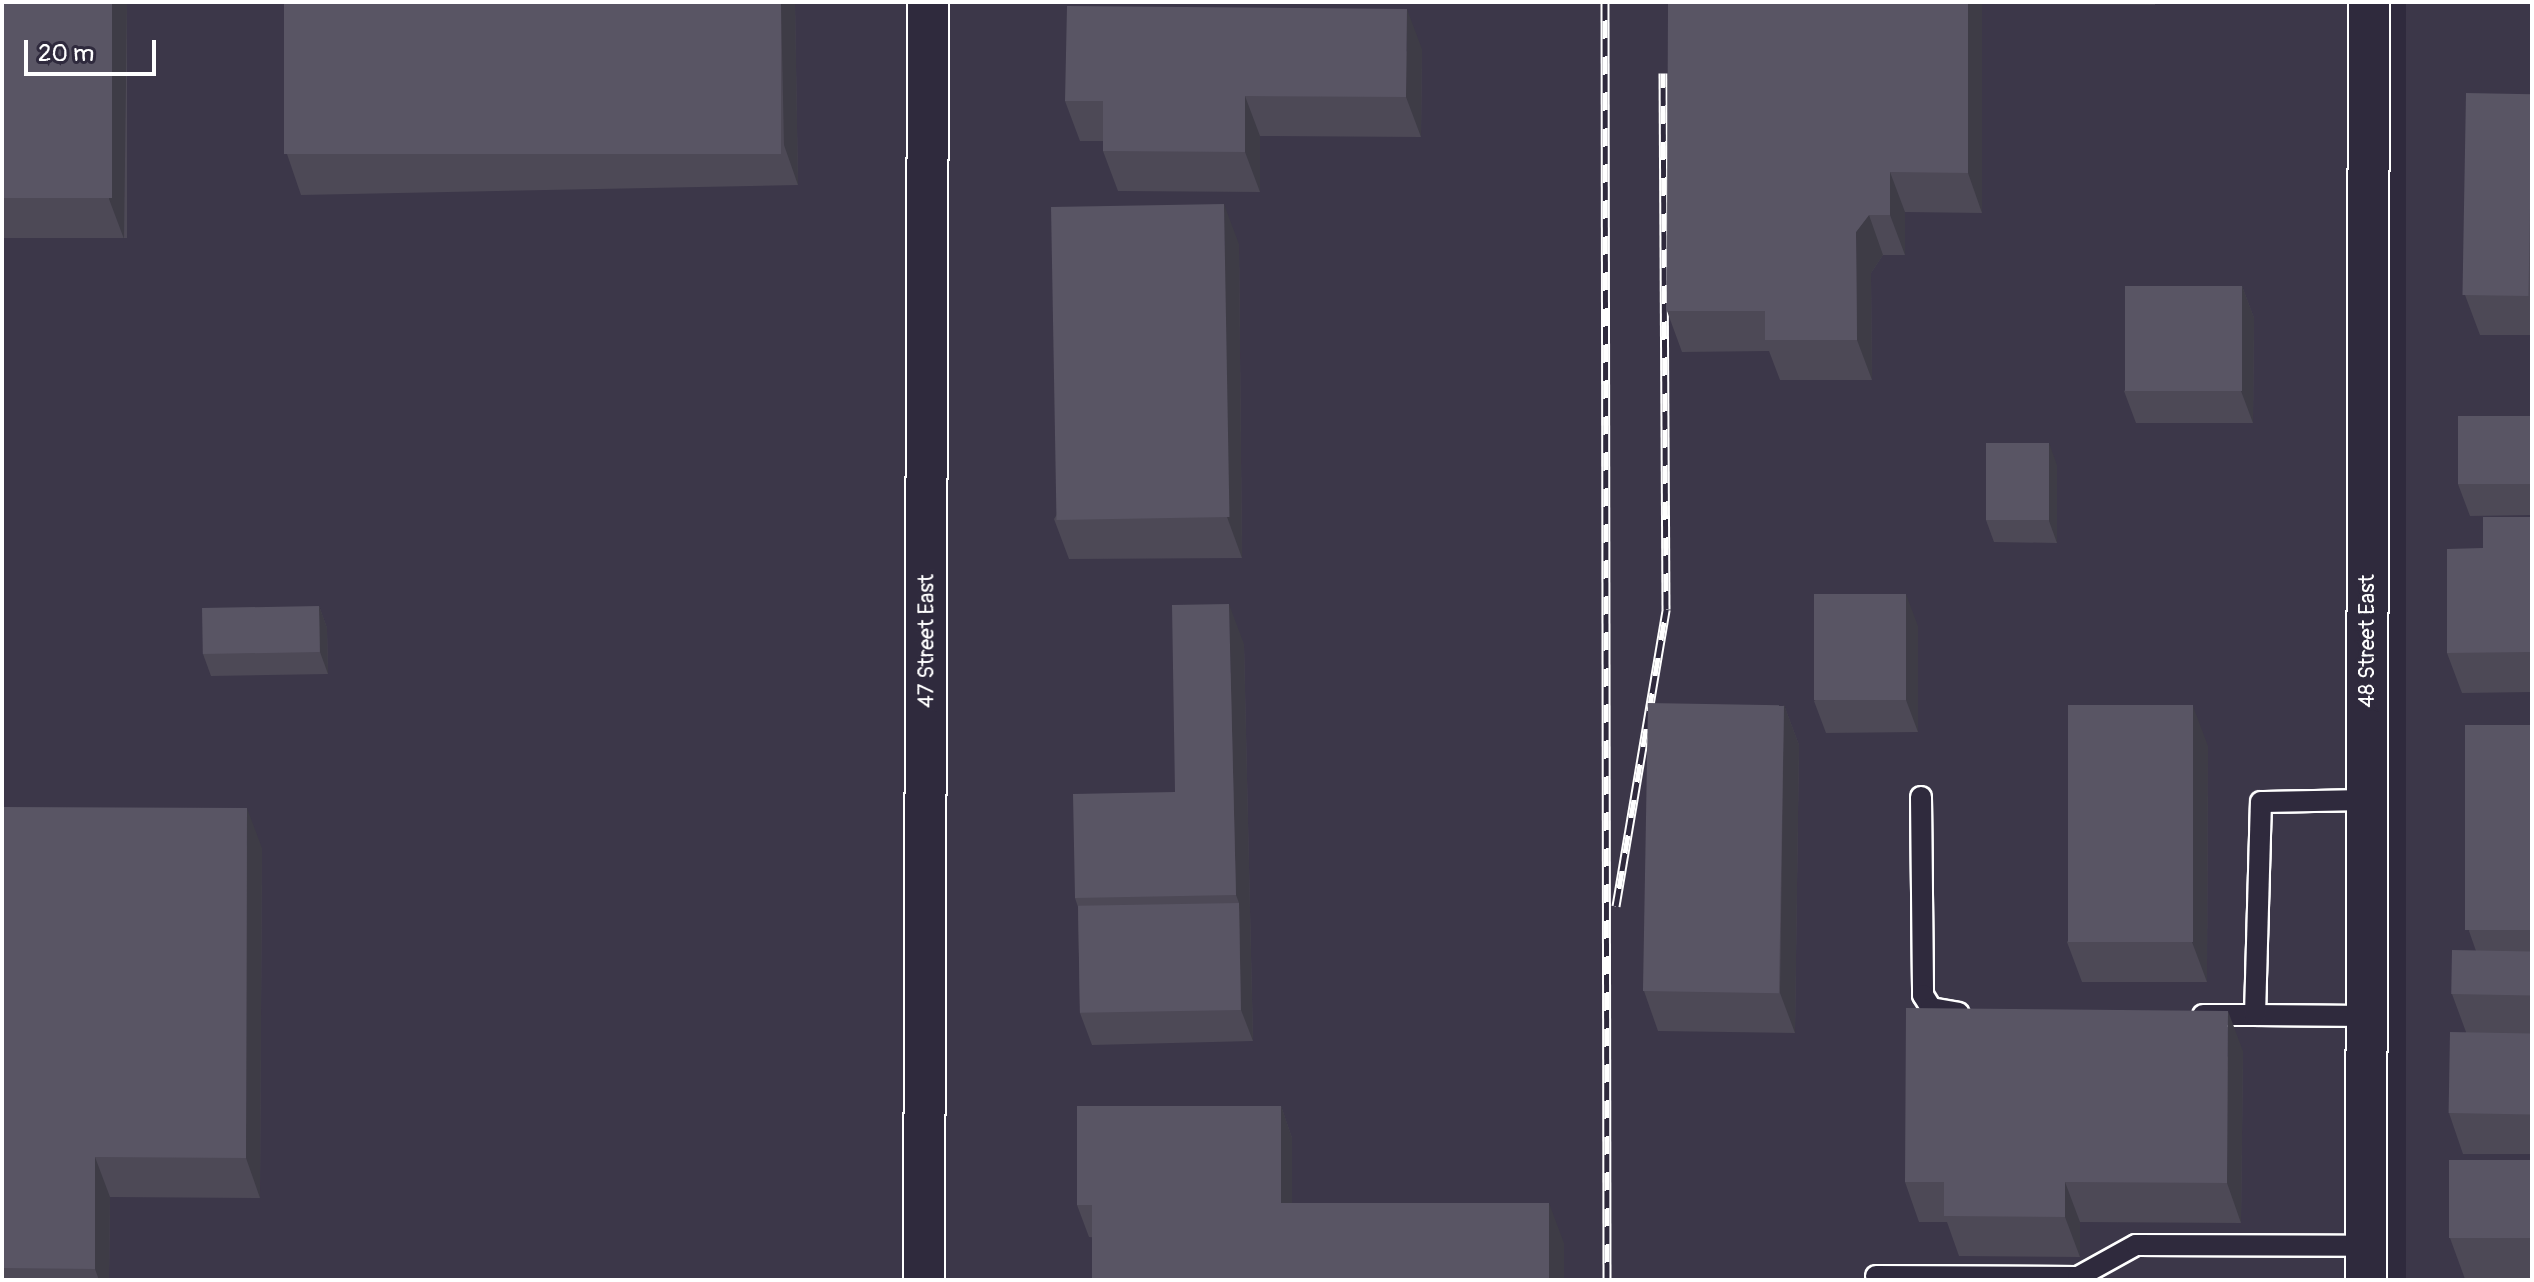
<!DOCTYPE html>
<html>
<head>
<meta charset="utf-8">
<style>
  body { margin:0 }
  #map { position:relative; width:2534px; height:1282px; overflow:hidden; background:#2f2a3d; font-family:Pangolin,sans-serif }
  div>[style] { position:absolute }
  .built>* { inset:0; background:#3c3749; transform-origin:0 0 }
  .roads { filter:drop-shadow(2px 0 #fff) drop-shadow(-2px 0 #fff) drop-shadow(0 2px #fff) drop-shadow(0 -2px #fff) }
  .lane>* { height:20px; margin:-10px; padding:0 10px; transform-origin:10px; border-radius:10px; background:#2f2a3d }
  .street>* { height:40px; margin:-20px; padding:0 20px; transform-origin:20px; border-radius:20px; background:#2f2a3d }
  .rail>* { height:9px; margin-top:-4.5px; transform-origin:0; background:repeating-linear-gradient(90deg,#2f2a3d 0 18px,#fff 0 36px); box-sizing:border-box; border-block:2px solid #fff }
  .wall>* { inset:0; background:#4d4956; transform-origin:0 0 }
  .shaded-wall>* { inset:0; background:#3e3c46 }
  .building>* { inset:0; background:#595564; transform-origin:0 0 }
  span { translate:-50% -50%; white-space:nowrap; text-align:center; line-height:1.15; -webkit-text-stroke:7px #2f2a3d; paint-order:stroke }
  .street-label { font-size:22px; color:#fff }
  .frame { position:absolute; inset:0; border:4px solid #fff; pointer-events:none }
  .scale { position:absolute; left:24px; top:40px; width:132px; height:36px; box-sizing:border-box; border:4px solid #fff; border-top:0; padding-left:10px; font-size:24px; line-height:28px; white-space:nowrap; color:#fff; -webkit-text-stroke:6px #2f2a3d; paint-order:stroke }
</style>
</head>
<body>
<div id="map">
  <div class="built">
    <i style="left:2px;top:2px;width:2367px;height:1278px"></i>
    <i style="left:2406px;top:2px;width:126px;height:1278px"></i>
  </div>
  <div class="roads">
    <div class="lane">
      <i style="left:1921px;top:797px;width:198px;rotate:89.4deg"></i>
      <i style="left:1923px;top:995px;width:15px;rotate:58deg"></i>
      <i style="left:1931px;top:1008px;width:28px;rotate:10deg"></i>
      <i style="left:2203px;top:1015px;width:52px"></i>
      <i style="left:2367px;top:1016px;width:112px;rotate:-179.5deg"></i>
      <i style="left:2255px;top:1015px;width:213px;rotate:-88.4deg"></i>
      <i style="left:2261px;top:802px;width:106px;rotate:-1.1deg"></i>
      <i style="left:1876px;top:1276px;width:202px;rotate:0.3deg"></i>
      <i style="left:2078px;top:1277px;width:66px;rotate:-28.9deg"></i>
      <i style="left:2136px;top:1245px;width:231px;rotate:0.2deg"></i>
    </div>
    <div class="street">
      <i style="left:924px;top:1280px;width:1278px;rotate:-89.82deg"></i>
      <i style="left:2366px;top:1280px;width:1278px;rotate:-89.87deg"></i>
    </div>
  </div>
  <div class="rail">
    <i style="left:1605px;top:2px;width:1278px;rotate:89.91deg"></i>
    <i style="left:1616px;top:906px;width:301px;rotate:-80.4deg"></i>
    <i style="left:1666px;top:609px;width:536px;rotate:-90.32deg"></i>
  </div>
  <div class="wall">
    <i style="left:2px;top:2px;width:125px;height:236px"></i>
    <i style="clip-path:polygon(795px 2px,798px 185px,301px 195px,287px 154px)"></i>
    <i style="clip-path:polygon(1668px 2px,2155px 2px,2155px 5px,1982px 4px,1982px 213px,1905px 212px,1905px 255px,1883px 255px,1871px 273px,1872px 380px,1780px 380px,1769px 351px,1682px 352px,1667px 311px)"></i>
    <i style="clip-path:polygon(1422px 49px,1421px 137px,1260px 136px,1260px 192px,1118px 191px,1103px 151px,1103px 141px,1080px 141px,1065px 101px)"></i>
    <i style="clip-path:polygon(2532px 94px,2532px 335px,2480px 335px,2465px 295px)"></i>
    <i style="clip-path:polygon(1239px 244px,1242px 558px,1069px 559px,1054px 519px)"></i>
    <i style="clip-path:polygon(2242px 286px,2254px 318px,2253px 423px,2136px 423px,2124px 391px)"></i>
    <i style="clip-path:polygon(2532px 416px,2532px 515px,2470px 516px,2458px 484px)"></i>
    <i style="clip-path:polygon(2057px 465px,2057px 543px,1994px 542px,1986px 520px)"></i>
    <i style="clip-path:polygon(2532px 517px,2532px 692px,2462px 693px,2447px 653px)"></i>
    <i style="clip-path:polygon(319px 606px,327px 628px,328px 674px,211px 676px,203px 654px)"></i>
    <i style="clip-path:polygon(1918px 626px,1918px 732px,1826px 733px,1814px 701px)"></i>
    <i style="clip-path:polygon(1244px 644px,1253px 1041px,1092px 1045px,1080px 1013px,1078px 907px,1075px 898px,1175px 792px)"></i>
    <i style="clip-path:polygon(1784px 705px,1799px 745px,1795px 1033px,1658px 1031px,1644px 991px)"></i>
    <i style="clip-path:polygon(2532px 725px,2532px 1154px,2463px 1154px,2449px 1113px,2466px 1032px,2452px 994px,2476px 951px,2469px 931px)"></i>
    <i style="clip-path:polygon(2208px 746px,2207px 982px,2082px 982px,2067px 942px)"></i>
    <i style="clip-path:polygon(2px 807px,262px 848px,260px 1198px,110px 1197px,109px 1280px,2px 1280px)"></i>
    <i style="clip-path:polygon(2243px 1051px,2241px 1223px,2080px 1222px,2080px 1257px,1959px 1256px,1947px 1222px,1919px 1222px,1905px 1182px)"></i>
    <i style="clip-path:polygon(1281px 1106px,1292px 1138px,1292px 1203px,1564px 1243px,1564px 1280px,1089px 1237px,1077px 1205px)"></i>
    <i style="clip-path:polygon(2532px 1160px,2532px 1278px,2465px 1279px,2450px 1238px)"></i>
  </div>
  <div class="shaded-wall">
    <i style="clip-path:polygon(112px 2px,127px 2px,124px 239px,109px 199px)"></i>
    <i style="clip-path:polygon(781px 2px,795px 2px,798px 185px,784px 145px)"></i>
    <i style="clip-path:polygon(1968px 2px,1982px 2px,1982px 213px,1968px 173px)"></i>
    <i style="clip-path:polygon(1407px 9px,1422px 49px,1421px 137px,1406px 97px)"></i>
    <i style="clip-path:polygon(1245px 96px,1260px 136px,1260px 192px,1245px 152px)"></i>
    <i style="clip-path:polygon(1890px 172px,1905px 212px,1905px 255px,1890px 215px)"></i>
    <i style="clip-path:polygon(1224px 204px,1239px 244px,1242px 558px,1227px 517px)"></i>
    <i style="clip-path:polygon(1869px 215px,1883px 255px,1871px 273px,1872px 380px,1857px 340px,1856px 232px)"></i>
    <i style="clip-path:polygon(2242px 286px,2254px 318px,2253px 423px,2241px 391px)"></i>
    <i style="clip-path:polygon(2049px 443px,2057px 465px,2057px 543px,2049px 521px)"></i>
    <i style="clip-path:polygon(1906px 594px,1918px 626px,1918px 732px,1906px 700px)"></i>
    <i style="clip-path:polygon(1229px 604px,1244px 644px,1253px 1041px,1241px 1010px,1239px 903px,1236px 895px)"></i>
    <i style="clip-path:polygon(319px 606px,327px 628px,328px 674px,320px 652px)"></i>
    <i style="clip-path:polygon(1784px 705px,1799px 745px,1795px 1033px,1780px 993px)"></i>
    <i style="clip-path:polygon(2193px 706px,2208px 746px,2207px 982px,2192px 942px)"></i>
    <i style="clip-path:polygon(247px 808px,262px 848px,260px 1198px,246px 1158px)"></i>
    <i style="clip-path:polygon(2228px 1011px,2243px 1051px,2241px 1223px,2227px 1183px)"></i>
    <i style="clip-path:polygon(1281px 1106px,1292px 1138px,1292px 1237px,1281px 1205px)"></i>
    <i style="clip-path:polygon(95px 1157px,110px 1197px,109px 1280px,99px 1280px,95px 1269px)"></i>
    <i style="clip-path:polygon(2065px 1182px,2080px 1222px,2080px 1257px,2065px 1217px)"></i>
    <i style="clip-path:polygon(1549px 1203px,1564px 1243px,1564px 1280px,1549px 1280px)"></i>
  </div>
  <div class="building">
    <i style="left:2px;top:2px;width:110px;height:196px"></i>
    <i style="left:284px;top:2px;width:497px;height:152px"></i>
    <i style="clip-path:polygon(1668px 2px,1968px 2px,1968px 173px,1890px 172px,1890px 215px,1869px 215px,1856px 232px,1857px 340px,1765px 340px,1765px 311px,1667px 311px)"></i>
    <i style="clip-path:polygon(1067px 6px,1407px 9px,1406px 97px,1245px 96px,1245px 152px,1103px 151px,1103px 101px,1065px 101px)"></i>
    <i style="left:2466px;top:93px;width:66px;height:202px;rotate:1deg"></i>
    <i style="left:1224px;top:204px;width:313px;height:173px;rotate:89deg"></i>
    <i style="left:2125px;top:286px;width:117px;height:105px"></i>
    <i style="left:2458px;top:416px;width:74px;height:68px"></i>
    <i style="left:1986px;top:443px;width:63px;height:77px"></i>
    <i style="clip-path:polygon(2483px 517px,2532px 517px,2532px 652px,2447px 653px,2447px 549px,2483px 548px)"></i>
    <i style="left:1906px;top:594px;width:106px;height:92px;rotate:90deg"></i>
    <i style="clip-path:polygon(1229px 604px,1236px 895px,1075px 898px,1073px 794px,1175px 792px,1172px 605px)"></i>
    <i style="left:319px;top:606px;width:46px;height:117px;rotate:89deg"></i>
    <i style="left:1648px;top:703px;width:136px;height:288px;rotate:1deg"></i>
    <i style="left:2068px;top:705px;width:125px;height:237px"></i>
    <i style="left:2532px;top:725px;width:205px;height:67px;rotate:90deg"></i>
    <i style="clip-path:polygon(2px 807px,247px 808px,246px 1158px,95px 1157px,95px 1269px,2px 1268px)"></i>
    <i style="left:1239px;top:903px;width:107px;height:161px;rotate:89deg"></i>
    <i style="left:2452px;top:950px;width:80px;height:44px;rotate:1deg"></i>
    <i style="clip-path:polygon(1906px 1008px,2228px 1011px,2227px 1183px,2065px 1182px,2065px 1217px,1944px 1216px,1944px 1182px,1905px 1182px)"></i>
    <i style="left:2450px;top:1032px;width:82px;height:81px;rotate:1deg"></i>
    <i style="clip-path:polygon(1077px 1106px,1281px 1106px,1281px 1204px,1092px 1204px,1092px 1205px,1077px 1205px)"></i>
    <i style="left:2532px;top:1160px;width:78px;height:83px;rotate:90deg"></i>
    <i style="left:1549px;top:1203px;width:77px;height:457px;rotate:90deg"></i>
  </div>
  <div class="street-label">
    <span style="left:927px;top:641px;rotate:-90deg">47 Street East</span>
    <span style="left:2368px;top:641px;rotate:-90deg">48 Street East</span>
  </div>
  <div class="frame"></div>
  <div class="scale">20 m</div>
</div>
</body>
</html>
